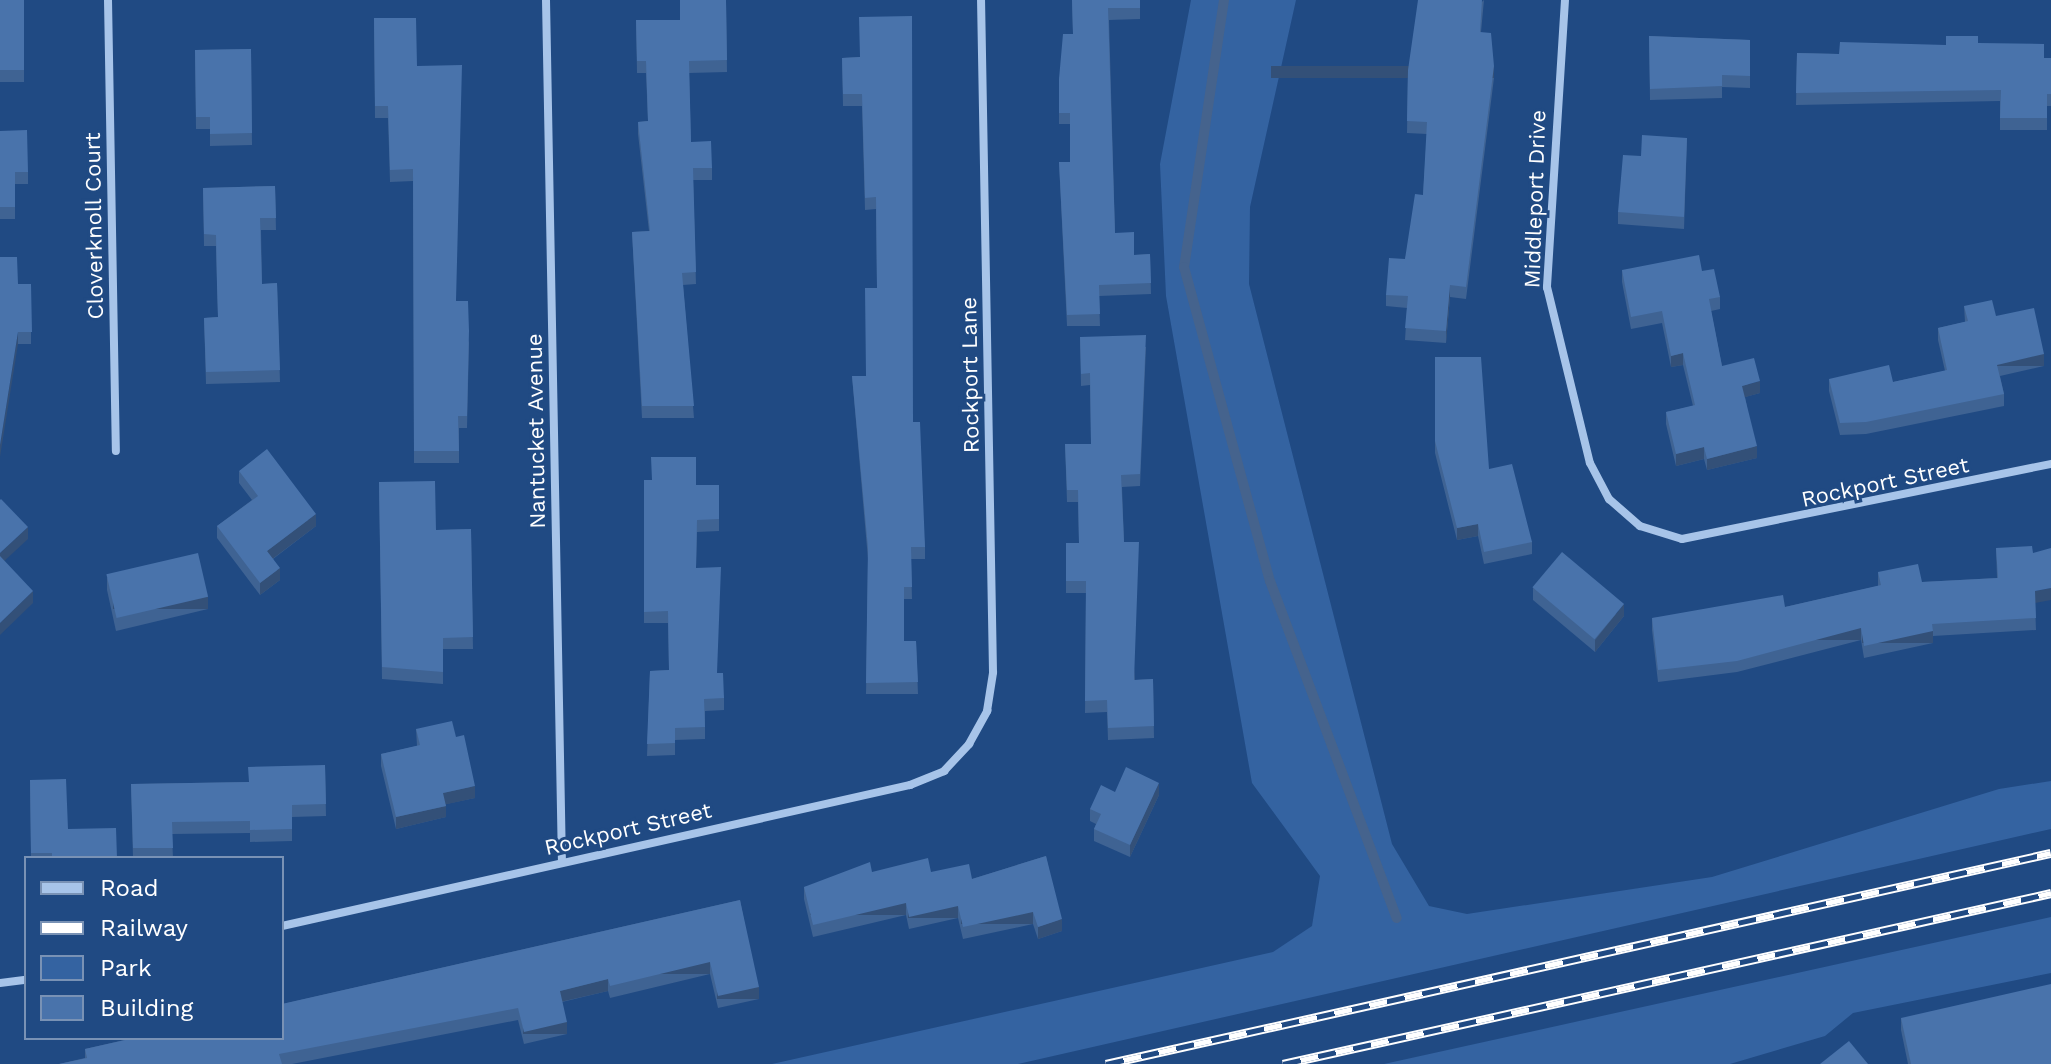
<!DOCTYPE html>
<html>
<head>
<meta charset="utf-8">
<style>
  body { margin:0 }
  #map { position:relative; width:2051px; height:1064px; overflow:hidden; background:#204a83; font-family:"Work Sans",sans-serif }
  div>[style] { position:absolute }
  .green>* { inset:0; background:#3463a1 }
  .stream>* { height:10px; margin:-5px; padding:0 5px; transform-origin:5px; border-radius:5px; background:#45638d }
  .street>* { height:8px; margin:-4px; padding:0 4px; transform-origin:4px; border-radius:4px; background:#a7c4e9 }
  .rail>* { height:9px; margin-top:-4.5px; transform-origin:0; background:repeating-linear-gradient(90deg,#204a83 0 18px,#fff 0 36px); box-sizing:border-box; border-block:2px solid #fff }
  .wall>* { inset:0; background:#3f6393; transform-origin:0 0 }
  .shaded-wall>* { inset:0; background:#335078; transform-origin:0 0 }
  .building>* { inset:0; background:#4973ab; transform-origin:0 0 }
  span { translate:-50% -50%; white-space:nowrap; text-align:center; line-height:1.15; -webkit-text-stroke:6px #204a83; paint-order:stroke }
  .street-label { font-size:22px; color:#fff }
  .legend { position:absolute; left:24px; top:856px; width:260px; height:184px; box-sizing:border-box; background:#204a83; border:2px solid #7992b5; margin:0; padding:10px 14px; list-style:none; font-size:24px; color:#fff }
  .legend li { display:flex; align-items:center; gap:16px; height:40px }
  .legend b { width:40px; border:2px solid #7992b5 }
</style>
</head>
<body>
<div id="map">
  <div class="green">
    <i style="clip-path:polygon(1191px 0,1296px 0,1250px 207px,1249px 284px,1392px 844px,1429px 906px,1467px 914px,1712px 877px,1999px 789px,2051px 781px,2051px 829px,1018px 1064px,772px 1064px,1273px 952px,1312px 926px,1320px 876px,1252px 783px,1166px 296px,1160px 164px)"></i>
    <i style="clip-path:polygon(2051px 917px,2051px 973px,1853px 1013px,1825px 1036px,1730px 1064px,1384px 1064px)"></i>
  </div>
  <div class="stream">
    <i style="left:1224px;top:0;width:270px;rotate:98.5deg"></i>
    <i style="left:1184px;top:267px;width:326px;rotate:74.7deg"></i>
    <i style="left:1270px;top:581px;width:360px;rotate:69.4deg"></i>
  </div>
  <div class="street">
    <i style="left:108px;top:0;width:451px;rotate:89deg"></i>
    <i style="left:546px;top:0;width:862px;rotate:88.94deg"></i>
    <i style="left:1565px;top:0;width:288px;rotate:93.6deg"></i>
    <i style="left:1547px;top:287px;width:181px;rotate:76.3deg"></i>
    <i style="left:1590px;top:463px;width:41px;rotate:62.2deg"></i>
    <i style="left:1609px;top:499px;width:41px;rotate:41.1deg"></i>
    <i style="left:1640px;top:526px;width:44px;rotate:17.2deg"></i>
    <i style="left:1682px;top:539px;width:377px;rotate:-11.5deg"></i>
    <i style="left:282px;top:926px;width:644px;rotate:-12.65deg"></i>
    <i style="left:910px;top:785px;width:37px;rotate:-22deg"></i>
    <i style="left:944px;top:771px;width:37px;rotate:-47deg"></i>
    <i style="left:969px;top:744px;width:38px;rotate:-61deg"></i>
    <i style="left:987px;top:711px;width:39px;rotate:-81deg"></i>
    <i style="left:993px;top:672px;width:672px;rotate:-91.02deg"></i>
    <i style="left:0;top:983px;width:26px;rotate:-7deg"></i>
  </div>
  <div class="rail">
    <i style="left:1106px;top:1064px;width:968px;rotate:-12.59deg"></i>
    <i style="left:1283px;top:1064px;width:787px;rotate:-12.55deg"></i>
  </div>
  <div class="wall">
    <i style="left:0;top:0;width:24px;height:82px"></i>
    <i style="clip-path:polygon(726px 0,727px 72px,689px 73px,691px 142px,712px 168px,712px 180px,693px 180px,696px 284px,683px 285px,694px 418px,642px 418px,632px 232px,649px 231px,638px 134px,638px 122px,648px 121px,646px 73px,637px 73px,636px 20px,680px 20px)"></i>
    <i style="clip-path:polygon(1072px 0,1140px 0,1140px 19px,1109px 20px,1115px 233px,1134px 255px,1150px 254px,1151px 294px,1099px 296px,1100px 326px,1067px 326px,1059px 162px,1070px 162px,1070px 124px,1059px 124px,1059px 79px,1073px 34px)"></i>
    <i style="clip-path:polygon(1484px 0,1481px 32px,1494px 78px,1466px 299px,1450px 297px,1446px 343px,1405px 340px,1407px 308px,1386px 306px,1386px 295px,1405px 259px,1423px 195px,1427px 134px,1407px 133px,1408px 70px)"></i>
    <i style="clip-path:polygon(374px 18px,417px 66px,456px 301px,469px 343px,467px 428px,459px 428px,459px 463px,414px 463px,413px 181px,390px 182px,388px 118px,375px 118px)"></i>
    <i style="clip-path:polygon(1649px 36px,1750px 40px,1750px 88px,1722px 87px,1722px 98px,1650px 100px)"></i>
    <i style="clip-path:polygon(1978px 43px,2044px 58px,2051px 58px,2051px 106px,2047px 106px,2047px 130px,2000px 130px,2000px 101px,1796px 105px,1797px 53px,1839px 54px,1946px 45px)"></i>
    <i style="clip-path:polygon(251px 49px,252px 145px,210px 146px,210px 129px,196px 129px,195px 50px)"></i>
    <i style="clip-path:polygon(860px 57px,913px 422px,925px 547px,925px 559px,911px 559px,912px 599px,904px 599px,904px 641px,916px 641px,918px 694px,866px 694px,868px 559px,852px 376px,866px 376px,877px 288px,876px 209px,865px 210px,862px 106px,843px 106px,842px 58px)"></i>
    <i style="clip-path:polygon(0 131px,28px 172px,28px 184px,15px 184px,15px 219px,0 219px)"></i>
    <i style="clip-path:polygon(1687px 138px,1684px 229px,1618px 224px,1618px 212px,1641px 156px)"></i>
    <i style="clip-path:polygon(275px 186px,276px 230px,261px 230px,262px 284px,277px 283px,280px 382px,206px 384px,204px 318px,218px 317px,216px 246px,204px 246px,203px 188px)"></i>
    <i style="clip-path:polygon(1622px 270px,1702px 271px,1720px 297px,1720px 309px,1711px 311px,1722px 366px,1760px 393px,1745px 397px,1757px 458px,1707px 470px,1704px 459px,1676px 466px,1666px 424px,1666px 412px,1693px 406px,1683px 365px,1671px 367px,1662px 323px,1631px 329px,1622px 282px)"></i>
    <i style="left:18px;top:284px;width:13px;height:60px"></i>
    <i style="clip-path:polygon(1964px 306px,1996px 316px,2044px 366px,2000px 376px,2004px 394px,2004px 406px,1866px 434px,1840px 435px,1829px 391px,1829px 379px,1893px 382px,1945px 371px,1938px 340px,1938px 328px,1965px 322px)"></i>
    <i style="clip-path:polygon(1080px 337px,1146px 347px,1140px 486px,1122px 487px,1124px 542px,1135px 680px,1153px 679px,1154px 738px,1108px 740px,1107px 712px,1085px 713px,1086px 593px,1066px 593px,1066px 543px,1079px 543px,1078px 502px,1067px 502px,1065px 444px,1091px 444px,1090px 385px,1081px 386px)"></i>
    <i style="clip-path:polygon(1435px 357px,1489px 469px,1532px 542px,1532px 554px,1484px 564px,1478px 536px,1457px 540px,1435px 453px)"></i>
    <i style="clip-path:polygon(239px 471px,316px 526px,273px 559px,280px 580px,260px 595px,217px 538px,217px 526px,252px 500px,239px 483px)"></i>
    <i style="clip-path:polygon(644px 480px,696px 485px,719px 485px,719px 531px,697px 532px,696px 568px,717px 673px,724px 698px,724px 710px,705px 711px,705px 739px,675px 740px,675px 755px,647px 756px,650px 671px,669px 670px,668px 623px,644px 623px)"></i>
    <i style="clip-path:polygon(379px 482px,436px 530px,471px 529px,473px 649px,443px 649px,443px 684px,382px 679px)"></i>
    <i style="clip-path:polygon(1996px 548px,2035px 603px,2036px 630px,1933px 636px,1933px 643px,1864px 658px,1861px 640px,1737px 672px,1658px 682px,1652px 630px,1652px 618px,1785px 607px,1878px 586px,1878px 572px,1922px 582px,1997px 578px)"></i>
    <i style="clip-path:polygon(107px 578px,208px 609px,116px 631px,107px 590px)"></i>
    <i style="clip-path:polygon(1533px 588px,1624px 616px,1595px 652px,1533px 600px)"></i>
    <i style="clip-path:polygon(416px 729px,456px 737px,475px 798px,446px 804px,446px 817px,396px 829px,381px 766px,381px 754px,417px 746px)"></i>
    <i style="clip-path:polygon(325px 765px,326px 816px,292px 817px,292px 841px,250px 842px,250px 833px,172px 834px,173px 858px,133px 858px,131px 784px,249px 782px)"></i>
    <i style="clip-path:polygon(30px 780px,68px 829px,117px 858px,31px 858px)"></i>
    <i style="clip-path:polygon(1115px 792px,1159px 795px,1130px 857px,1094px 841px,1094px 829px,1096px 824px,1090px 821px,1090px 809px)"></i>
    <i style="clip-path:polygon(1046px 856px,1062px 931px,1038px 939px,1033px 924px,963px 939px,958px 918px,909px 929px,906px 915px,813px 937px,804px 899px,804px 887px,872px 872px,931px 872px,972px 879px)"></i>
    <i style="clip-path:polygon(740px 900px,759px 999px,718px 1008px,710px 974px,610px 998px,608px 991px,562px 1002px,567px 1034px,524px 1044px,518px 1020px,292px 1064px,59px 1064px,85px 1058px,85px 1049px)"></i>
    <i style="clip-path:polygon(1901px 1018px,2051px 1064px,1908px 1064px,1901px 1030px)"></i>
  </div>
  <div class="shaded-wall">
    <i style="left:1494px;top:66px;width:12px;height:223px;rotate:90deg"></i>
    <i style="clip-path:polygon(1450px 285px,1450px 297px,1446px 343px,1446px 331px)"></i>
    <i style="clip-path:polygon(18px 332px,18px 344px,0 457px,0 445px)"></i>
    <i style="clip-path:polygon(1683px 353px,1683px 365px,1671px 367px,1671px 356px)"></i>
    <i style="left:2044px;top:354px;width:12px;height:48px;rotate:90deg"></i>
    <i style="clip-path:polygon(1760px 381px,1760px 393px,1742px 398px,1742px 386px)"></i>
    <i style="clip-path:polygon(1757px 446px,1757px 458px,1707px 470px,1707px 459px)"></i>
    <i style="clip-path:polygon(1704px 447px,1704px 459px,1676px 466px,1676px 454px)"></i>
    <i style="clip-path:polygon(316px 514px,316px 526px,267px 563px,267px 551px)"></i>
    <i style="clip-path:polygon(1478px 524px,1478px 536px,1457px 540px,1457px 528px)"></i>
    <i style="clip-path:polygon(28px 527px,28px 539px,0 565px,0 553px)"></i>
    <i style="clip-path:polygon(280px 568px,280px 580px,260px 595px,260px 583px)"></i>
    <i style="clip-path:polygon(2051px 588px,2051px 600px,2035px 603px,2035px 591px)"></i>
    <i style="clip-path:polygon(33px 591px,33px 603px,0 635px,0 623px)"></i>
    <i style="left:208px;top:597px;width:12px;height:95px;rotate:90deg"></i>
    <i style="clip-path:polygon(1624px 604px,1624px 616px,1595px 652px,1595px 640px)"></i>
    <i style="left:1861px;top:628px;width:12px;height:128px;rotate:90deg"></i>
    <i style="left:1933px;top:631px;width:12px;height:71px;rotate:90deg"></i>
    <i style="clip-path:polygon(1159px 783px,1159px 795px,1130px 857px,1130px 845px)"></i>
    <i style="clip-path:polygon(475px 786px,475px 798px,443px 805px,443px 793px)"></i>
    <i style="clip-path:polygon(446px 806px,446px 817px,396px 829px,396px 817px)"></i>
    <i style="left:906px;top:903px;width:12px;height:96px;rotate:90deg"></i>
    <i style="left:958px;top:906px;width:12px;height:50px;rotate:90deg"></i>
    <i style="left:1033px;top:912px;width:12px;height:72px;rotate:90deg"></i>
    <i style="clip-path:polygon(1062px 919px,1062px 931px,1038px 939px,1038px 927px)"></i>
    <i style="left:710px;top:962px;width:12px;height:103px;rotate:90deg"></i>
    <i style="clip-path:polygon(608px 979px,608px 991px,560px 1002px,560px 991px)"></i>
    <i style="left:759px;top:987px;width:12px;height:42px;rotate:90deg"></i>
    <i style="left:567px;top:1022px;width:12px;height:44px;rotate:90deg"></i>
  </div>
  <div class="building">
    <i style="left:0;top:0;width:24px;height:70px"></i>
    <i style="clip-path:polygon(680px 0,726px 0,727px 60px,689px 61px,691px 142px,711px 141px,712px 168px,693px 168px,696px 272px,682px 273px,694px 406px,642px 406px,632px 232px,650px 231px,638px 122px,648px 121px,646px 61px,637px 61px,636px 20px,680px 20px)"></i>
    <i style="clip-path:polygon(1072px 0,1140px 0,1140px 8px,1108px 8px,1115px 233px,1134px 232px,1134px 255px,1150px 254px,1151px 283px,1099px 285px,1100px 314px,1067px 315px,1059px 162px,1070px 162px,1070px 113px,1059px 113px,1059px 79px,1063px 34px,1073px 34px)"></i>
    <i style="clip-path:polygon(1418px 0,1482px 0,1480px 32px,1491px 33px,1494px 66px,1466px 287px,1450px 285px,1446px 331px,1405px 328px,1408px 296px,1386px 295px,1389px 258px,1405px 259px,1415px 194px,1423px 195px,1427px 122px,1407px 121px,1408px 70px)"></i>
    <i style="clip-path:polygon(912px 16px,913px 422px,920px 422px,925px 547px,911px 547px,912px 587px,904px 587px,904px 641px,916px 641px,918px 682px,866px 683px,868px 548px,852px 376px,866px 376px,865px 288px,877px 288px,876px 197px,865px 198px,862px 94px,843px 94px,842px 58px,860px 57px,859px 17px)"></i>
    <i style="clip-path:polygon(374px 18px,416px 18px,417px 66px,462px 65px,456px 301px,468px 301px,469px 331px,467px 416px,458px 416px,459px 451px,414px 451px,413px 169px,390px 170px,388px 106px,375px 106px)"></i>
    <i style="clip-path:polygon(1649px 36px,1750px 40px,1750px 76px,1722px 75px,1722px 86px,1650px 89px)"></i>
    <i style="clip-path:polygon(1946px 36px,1978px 36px,1978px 43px,2044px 44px,2044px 58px,2051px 58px,2051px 94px,2047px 94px,2047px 118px,2000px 118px,2001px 90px,1796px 93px,1797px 53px,1839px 54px,1840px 42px,1946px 45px)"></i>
    <i style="clip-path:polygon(251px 49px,252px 133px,210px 134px,210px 117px,196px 117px,195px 50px)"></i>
    <i style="clip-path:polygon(27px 130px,28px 172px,15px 172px,15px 207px,0 207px,0 131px)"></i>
    <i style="clip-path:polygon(1642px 135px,1687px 138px,1684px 217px,1618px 212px,1623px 155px,1641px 156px)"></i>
    <i style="clip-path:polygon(275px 186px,276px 218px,260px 218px,262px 284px,277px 283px,280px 370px,206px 372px,204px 318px,218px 317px,217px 285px,216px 235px,204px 234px,203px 188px)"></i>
    <i style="clip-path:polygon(1699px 255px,1702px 271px,1714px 269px,1720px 297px,1709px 299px,1722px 366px,1754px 358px,1760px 381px,1742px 386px,1757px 446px,1707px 459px,1704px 447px,1676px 454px,1666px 412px,1695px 405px,1683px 353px,1671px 356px,1662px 311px,1631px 317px,1622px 270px)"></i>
    <i style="clip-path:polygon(0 257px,17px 257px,18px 284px,31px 284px,32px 332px,18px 332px,0 445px)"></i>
    <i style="clip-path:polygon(1992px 300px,1996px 316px,2034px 308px,2044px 354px,1997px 365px,2004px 394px,1866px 422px,1840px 423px,1829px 379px,1889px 365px,1893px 382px,1947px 370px,1938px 328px,1968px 321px,1964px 306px)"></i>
    <i style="clip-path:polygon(1146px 335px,1140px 474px,1121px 475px,1124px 542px,1139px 542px,1134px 680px,1153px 679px,1154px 726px,1108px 728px,1107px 700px,1085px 701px,1086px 581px,1066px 581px,1066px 543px,1079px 543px,1078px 490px,1067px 490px,1065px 444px,1091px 444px,1090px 373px,1081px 374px,1080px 337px)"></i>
    <i style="clip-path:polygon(1435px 357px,1481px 357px,1489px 469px,1512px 464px,1532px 542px,1484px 552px,1478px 524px,1457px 528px,1435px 441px)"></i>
    <i style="clip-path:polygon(267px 449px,316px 514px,267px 551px,280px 568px,260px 583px,217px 526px,258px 496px,239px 471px)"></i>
    <i style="clip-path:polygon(651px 457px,696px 457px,696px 485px,719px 485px,719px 519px,697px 520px,696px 568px,721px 567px,717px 673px,723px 673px,724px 698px,704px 699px,705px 727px,675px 728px,675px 743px,647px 744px,650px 671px,669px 670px,668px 611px,644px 612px,644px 480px,652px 480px)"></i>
    <i style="clip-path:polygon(435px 481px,436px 530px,471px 529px,473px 637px,443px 638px,443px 672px,382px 667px,379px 482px)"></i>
    <i style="clip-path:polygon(1px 499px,28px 527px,0 553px,0 500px)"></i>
    <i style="clip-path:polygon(2032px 546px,2033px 553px,2051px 548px,2051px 588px,2035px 591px,2036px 618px,1932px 624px,1933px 631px,1864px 646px,1861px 628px,1737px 661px,1658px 670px,1652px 618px,1783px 595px,1785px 607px,1881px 585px,1878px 572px,1918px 564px,1922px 582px,1998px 578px,1996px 548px)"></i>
    <i style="left:1562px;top:552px;width:81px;height:46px;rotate:40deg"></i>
    <i style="left:198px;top:553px;width:45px;height:94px;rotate:77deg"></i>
    <i style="clip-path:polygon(0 556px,33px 591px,0 623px)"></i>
    <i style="clip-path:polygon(452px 721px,456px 737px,464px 735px,475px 786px,443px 793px,446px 806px,396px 817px,381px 754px,420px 745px,416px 729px)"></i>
    <i style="clip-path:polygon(325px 765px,326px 804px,292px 805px,292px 829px,250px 830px,250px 821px,172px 822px,173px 848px,133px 848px,131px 784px,249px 782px,248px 767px)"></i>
    <i style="clip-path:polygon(1126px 767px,1159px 783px,1130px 845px,1094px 829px,1101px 814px,1090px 809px,1101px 785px,1115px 792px)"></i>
    <i style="clip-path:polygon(66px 779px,68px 829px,116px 828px,117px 858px,52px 858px,52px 853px,31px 853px,30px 780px)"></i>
    <i style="clip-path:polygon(1046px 856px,1062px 919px,1038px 927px,1033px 912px,963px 927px,958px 906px,909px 917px,906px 903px,813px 925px,804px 887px,870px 862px,872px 872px,928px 858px,931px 872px,969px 864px,972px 879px)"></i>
    <i style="clip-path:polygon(740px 900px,759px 987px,718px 996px,710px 962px,610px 986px,608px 979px,560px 991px,567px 1022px,524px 1032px,518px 1008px,279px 1054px,282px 1064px,59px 1064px,87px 1058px,85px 1049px,134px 1038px,282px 1038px,282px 1004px)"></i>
    <i style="clip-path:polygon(2051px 984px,2051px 1064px,1911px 1064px,1901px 1018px)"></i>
    <i style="clip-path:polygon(1849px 1041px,1868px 1064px,1820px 1064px)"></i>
  </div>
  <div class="street-label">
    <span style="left:1535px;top:199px;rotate:-88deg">Middleport Drive</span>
    <span style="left:94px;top:226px;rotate:-91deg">Cloverknoll Court</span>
    <span style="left:970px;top:375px;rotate:-91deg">Rockport Lane</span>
    <span style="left:536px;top:431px;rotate:-91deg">Nantucket Avenue</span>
    <span style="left:1885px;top:482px;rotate:-12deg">Rockport Street</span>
    <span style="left:628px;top:829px;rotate:-13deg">Rockport Street</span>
  </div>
  <ul class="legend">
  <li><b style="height:10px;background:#a7c4e9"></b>Road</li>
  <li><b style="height:10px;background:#fff"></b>Railway</li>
  <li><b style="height:22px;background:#3463a1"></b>Park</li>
  <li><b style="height:22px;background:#4973ab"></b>Building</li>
  </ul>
</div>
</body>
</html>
